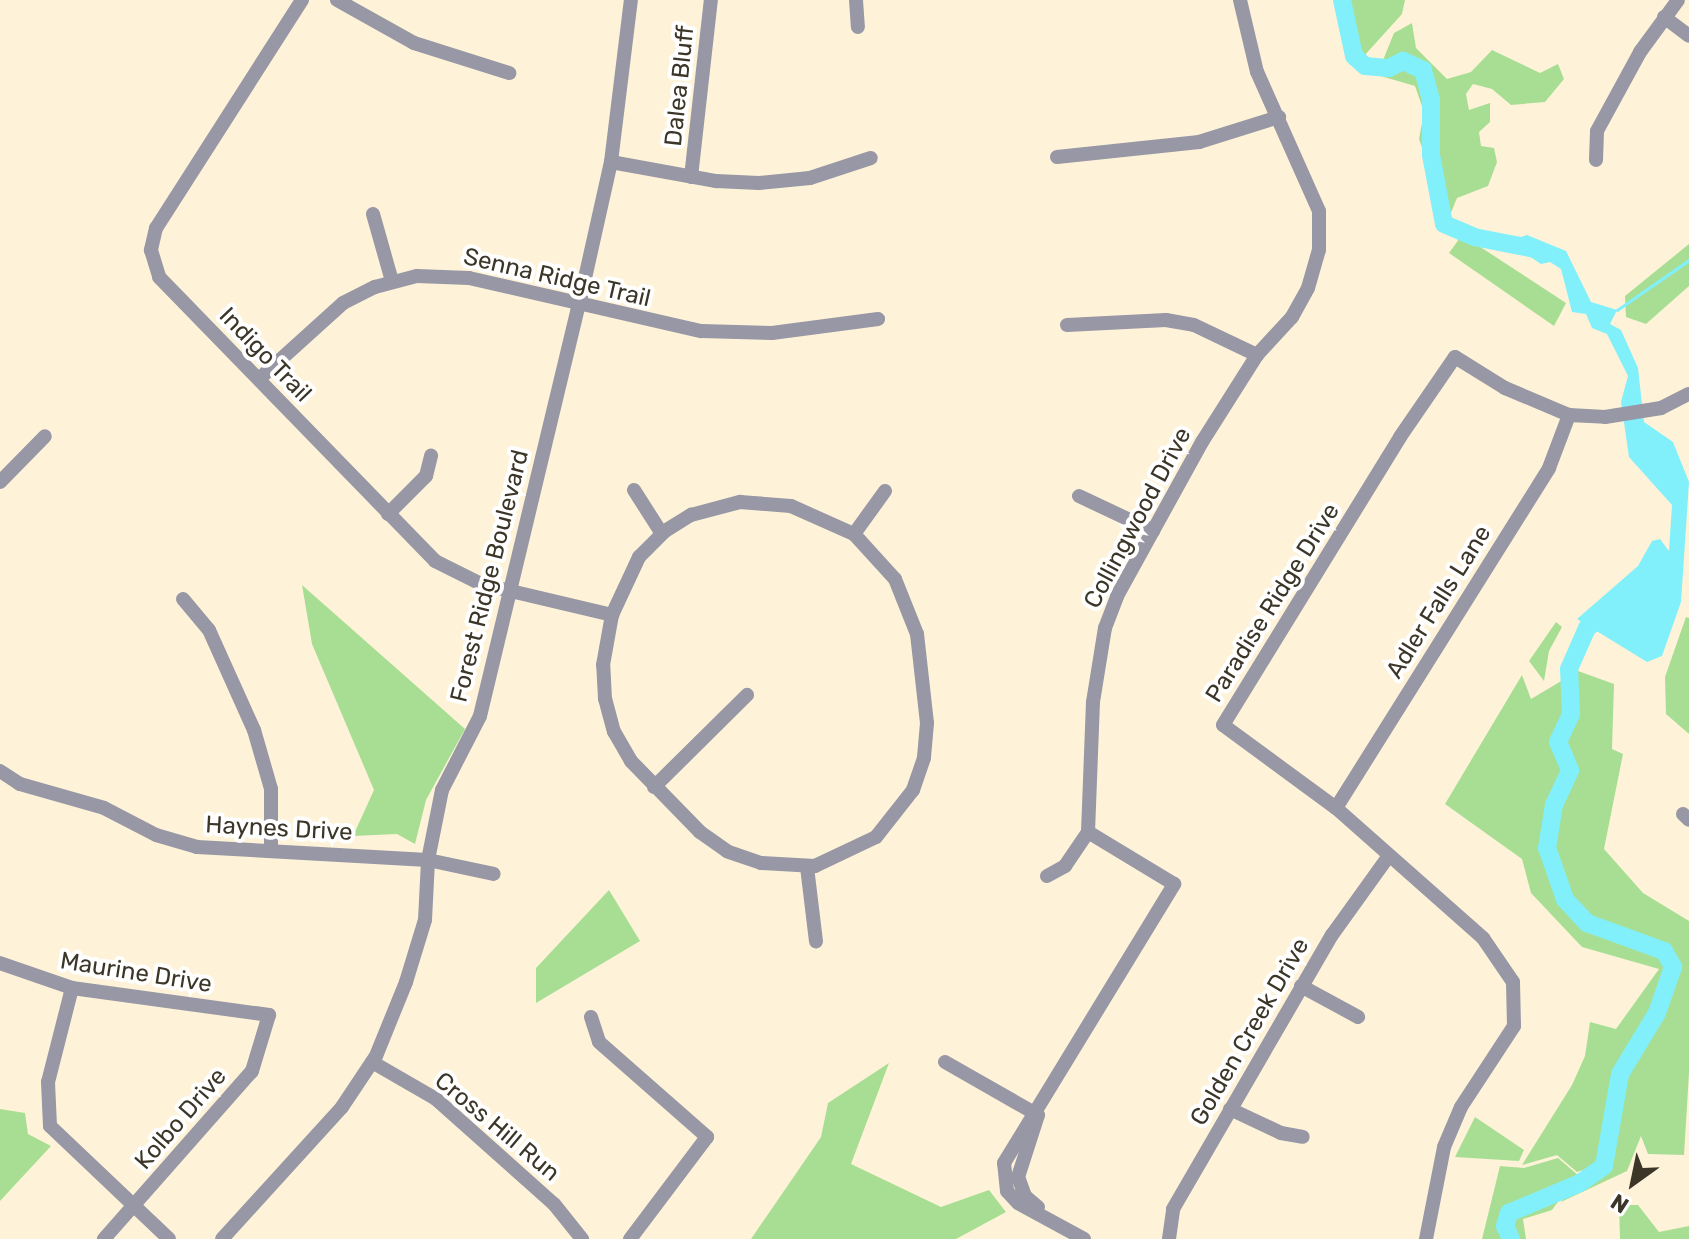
<!DOCTYPE html>
<html>
<head>
<meta charset="utf-8">
<style>
  body { margin:0 }
  #map { position:relative; width:1689px; height:1239px; overflow:hidden; background:#fef3d8; font-family:Rubik,sans-serif }
  div>[style] { position:absolute }
  .green>* { inset:0; background:#a8de94 }
  .water>* { inset:0; background:#81f0fb }
  .stream>* { height:3px; margin:-1.5px; padding:0 1.5px; transform-origin:1.5px; border-radius:1.5px; background:#81f0fb }
  .river>* { height:18px; margin:-9px; padding:0 9px; transform-origin:9px; border-radius:9px; background:#81f0fb }
  .minor>* { height:14px; margin:-7px; padding:0 7px; transform-origin:7px; border-radius:7px; background:#9797a5 }
  span { translate:-50% -50%; white-space:nowrap; text-align:center; line-height:1.15; -webkit-text-stroke:8px #fff; paint-order:stroke }
  .street-label { font-size:24px; color:#3c3629 }
  .north { position:absolute; left:1593px; top:1143px; width:80px; height:80px; -webkit-text-stroke:6px #fff; paint-order:stroke; rotate:213deg; font-size:22px; font-weight:700; line-height:32px; text-align:center; color:#3c3629 }
  .north::after { content:''; display:block; margin:auto; width:28px; height:36px; background:#3c3629; clip-path:polygon(50% 0,100% 100%,50% 72%,0 100%) }
</style>
</head>
<body>
<div id="map">
  <div class="green">
    <i style="clip-path:polygon(1343px 0,1405px 0,1402px 14px,1364px 56px)"></i>
    <i style="clip-path:polygon(1412px 23px,1416px 48px,1447px 79px,1471px 72px,1492px 50px,1540px 73px,1558px 64px,1564px 79px,1545px 102px,1511px 105px,1492px 89px,1473px 84px,1466px 94px,1469px 110px,1490px 103px,1490px 122px,1479px 132px,1481px 146px,1494px 148px,1497px 162px,1488px 186px,1457px 198px,1448px 220px,1419px 139px,1424px 112px,1415px 86px,1377px 75px,1394px 33px)"></i>
    <i style="clip-path:polygon(1462px 235px,1566px 303px,1554px 326px,1449px 253px)"></i>
    <i style="clip-path:polygon(1689px 244px,1689px 286px,1646px 324px,1626px 317px,1625px 296px)"></i>
    <i style="clip-path:polygon(302px 585px,465px 729px,426px 800px,415px 844px,397px 834px,353px 836px,374px 790px,312px 644px)"></i>
    <i style="clip-path:polygon(1686px 617px,1689px 618px,1689px 734px,1666px 714px,1665px 677px)"></i>
    <i style="clip-path:polygon(1556px 622px,1562px 627px,1549px 651px,1544px 681px,1529px 661px)"></i>
    <i style="clip-path:polygon(1578px 671px,1614px 684px,1612px 749px,1623px 754px,1604px 849px,1643px 893px,1689px 921px,1689px 1073px,1684px 1155px,1648px 1154px,1641px 1136px,1627px 1171px,1561px 1202px,1581px 1174px,1593px 1167px,1577px 1172px,1557px 1155px,1522px 1165px,1572px 1085px,1585px 1056px,1590px 1022px,1616px 1029px,1659px 969px,1582px 947px,1531px 893px,1522px 859px,1445px 804px,1522px 675px,1531px 699px)"></i>
    <i style="clip-path:polygon(609px 890px,640px 941px,536px 1003px,536px 968px)"></i>
    <i style="clip-path:polygon(889px 1063px,851px 1164px,941px 1207px,989px 1190px,1006px 1212px,956px 1239px,751px 1239px,821px 1137px,828px 1103px)"></i>
    <i style="clip-path:polygon(0 1109px,25px 1113px,28px 1134px,51px 1146px,0 1201px)"></i>
    <i style="clip-path:polygon(1475px 1117px,1524px 1150px,1519px 1161px,1455px 1157px)"></i>
    <i style="clip-path:polygon(1558px 1158px,1578px 1175px,1552px 1210px,1523px 1219px,1526px 1239px,1482px 1239px,1500px 1166px,1524px 1168px)"></i>
    <i style="clip-path:polygon(1619px 1205px,1638px 1205px,1659px 1232px,1689px 1226px,1689px 1239px,1620px 1239px)"></i>
  </div>
  <div class="water">
    <i style="clip-path:polygon(1527px 235px,1566px 251px,1591px 302px,1617px 310px,1610px 324px,1621px 330px,1638px 368px,1644px 422px,1673px 442px,1689px 482px,1681px 602px,1662px 656px,1647px 662px,1577px 619px,1638px 566px,1652px 541px,1660px 539px,1669px 551px,1672px 505px,1629px 457px,1621px 402px,1628px 376px,1607px 334px,1592px 328px,1586px 314px,1572px 312px,1561px 269px,1550px 262px,1541px 264px,1514px 246px,1515px 239px)"></i>
  </div>
  <div class="stream">
    <i style="left:1617px;top:310px;width:88px;rotate:-34.8deg"></i>
  </div>
  <div class="river">
    <i style="left:1342px;top:0;width:57px;rotate:77.9deg"></i>
    <i style="left:1354px;top:56px;width:15px;rotate:42deg"></i>
    <i style="left:1365px;top:66px;width:24px;rotate:5deg"></i>
    <i style="left:1389px;top:68px;width:16px;rotate:-27deg"></i>
    <i style="left:1403px;top:61px;width:22px;rotate:24deg"></i>
    <i style="left:1423px;top:70px;width:30px;rotate:75deg"></i>
    <i style="left:1431px;top:99px;width:56px;rotate:90deg"></i>
    <i style="left:1431px;top:155px;width:70px;rotate:79.3deg"></i>
    <i style="left:1444px;top:224px;width:33px;rotate:23deg"></i>
    <i style="left:1474px;top:237px;width:62px;rotate:11.1deg"></i>
    <i style="left:1511px;top:1239px;width:14px;rotate:-115deg"></i>
    <i style="left:1505px;top:1226px;width:14px;rotate:-73deg"></i>
    <i style="left:1509px;top:1213px;width:77px;rotate:-22.9deg"></i>
    <i style="left:1580px;top:1183px;width:29px;rotate:-35deg"></i>
    <i style="left:1604px;top:1166px;width:93px;rotate:-80.1deg"></i>
    <i style="left:1620px;top:1074px;width:71px;rotate:-58.8deg"></i>
    <i style="left:1657px;top:1013px;width:49px;rotate:-70.8deg"></i>
    <i style="left:1673px;top:967px;width:18px;rotate:-119deg"></i>
    <i style="left:1664px;top:951px;width:82px;rotate:-160deg"></i>
    <i style="left:1587px;top:923px;width:33px;rotate:-133deg"></i>
    <i style="left:1565px;top:899px;width:54px;rotate:-109.4deg"></i>
    <i style="left:1547px;top:848px;width:44px;rotate:-80.8deg"></i>
    <i style="left:1554px;top:805px;width:38px;rotate:-65deg"></i>
    <i style="left:1570px;top:770px;width:30px;rotate:-113deg"></i>
    <i style="left:1558px;top:742px;width:31px;rotate:-65deg"></i>
    <i style="left:1571px;top:714px;width:45px;rotate:-92.5deg"></i>
    <i style="left:1569px;top:669px;width:45px;rotate:-66.3deg"></i>
    <i style="left:1587px;top:628px;width:24px;rotate:-35deg"></i>
  </div>
  <div class="minor">
    <i style="left:302px;top:0;width:271px;rotate:122.6deg"></i>
    <i style="left:156px;top:228px;width:23px;rotate:103deg"></i>
    <i style="left:151px;top:250px;width:28px;rotate:73deg"></i>
    <i style="left:159px;top:277px;width:396px;rotate:45.8deg"></i>
    <i style="left:435px;top:561px;width:51px;rotate:26.6deg"></i>
    <i style="left:481px;top:584px;width:135px;rotate:13.3deg"></i>
    <i style="left:337px;top:0;width:88px;rotate:29.2deg"></i>
    <i style="left:414px;top:43px;width:100px;rotate:17.5deg"></i>
    <i style="left:856px;top:0;width:27px;rotate:86deg"></i>
    <i style="left:1664px;top:17px;width:31px;rotate:37deg"></i>
    <i style="left:1057px;top:157px;width:143px;rotate:-6deg"></i>
    <i style="left:1199px;top:142px;width:84px;rotate:-17.4deg"></i>
    <i style="left:1596px;top:160px;width:29px;rotate:-88deg"></i>
    <i style="left:1597px;top:131px;width:90px;rotate:-61.4deg"></i>
    <i style="left:1640px;top:52px;width:64px;rotate:-53.8deg"></i>
    <i style="left:611px;top:162px;width:107px;rotate:10.3deg"></i>
    <i style="left:716px;top:181px;width:43px;rotate:2.7deg"></i>
    <i style="left:759px;top:183px;width:51px;rotate:-5.6deg"></i>
    <i style="left:810px;top:178px;width:64px;rotate:-18.2deg"></i>
    <i style="left:691px;top:177px;width:178px;rotate:-83.6deg"></i>
    <i style="left:373px;top:214px;width:70px;rotate:74.2deg"></i>
    <i style="left:1067px;top:325px;width:99px;rotate:-2.9deg"></i>
    <i style="left:1166px;top:320px;width:28px;rotate:10deg"></i>
    <i style="left:1194px;top:325px;width:70px;rotate:25.5deg"></i>
    <i style="left:259px;top:379px;width:113px;rotate:-42.1deg"></i>
    <i style="left:343px;top:303px;width:36px;rotate:-27deg"></i>
    <i style="left:375px;top:287px;width:43px;rotate:-14.7deg"></i>
    <i style="left:417px;top:276px;width:52px;rotate:2.2deg"></i>
    <i style="left:469px;top:278px;width:238px;rotate:12.9deg"></i>
    <i style="left:701px;top:331px;width:71px;rotate:1.6deg"></i>
    <i style="left:772px;top:333px;width:107px;rotate:-7.5deg"></i>
    <i style="left:0;top:482px;width:64px;rotate:-45.6deg"></i>
    <i style="left:634px;top:490px;width:52px;rotate:57.5deg"></i>
    <i style="left:1079px;top:496px;width:82px;rotate:25.3deg"></i>
    <i style="left:740px;top:502px;width:51px;rotate:4.5deg"></i>
    <i style="left:791px;top:506px;width:69px;rotate:24deg"></i>
    <i style="left:854px;top:534px;width:61px;rotate:47.7deg"></i>
    <i style="left:895px;top:579px;width:59px;rotate:68.2deg"></i>
    <i style="left:917px;top:634px;width:90px;rotate:83.6deg"></i>
    <i style="left:927px;top:723px;width:35px;rotate:95deg"></i>
    <i style="left:924px;top:758px;width:34px;rotate:109deg"></i>
    <i style="left:913px;top:790px;width:60px;rotate:128.2deg"></i>
    <i style="left:876px;top:837px;width:68px;rotate:154.6deg"></i>
    <i style="left:815px;top:866px;width:54px;rotate:-176.8deg"></i>
    <i style="left:761px;top:863px;width:36px;rotate:-161deg"></i>
    <i style="left:727px;top:851px;width:33px;rotate:-145deg"></i>
    <i style="left:700px;top:832px;width:99px;rotate:-134.2deg"></i>
    <i style="left:631px;top:761px;width:34px;rotate:-120deg"></i>
    <i style="left:614px;top:732px;width:34px;rotate:-105deg"></i>
    <i style="left:605px;top:699px;width:34px;rotate:-93deg"></i>
    <i style="left:603px;top:665px;width:51px;rotate:-79.8deg"></i>
    <i style="left:612px;top:615px;width:64px;rotate:-65deg"></i>
    <i style="left:639px;top:557px;width:37px;rotate:-45deg"></i>
    <i style="left:665px;top:531px;width:31px;rotate:-32deg"></i>
    <i style="left:691px;top:515px;width:51px;rotate:-14.9deg"></i>
    <i style="left:388px;top:514px;width:54px;rotate:-45deg"></i>
    <i style="left:426px;top:476px;width:21px;rotate:-76deg"></i>
    <i style="left:854px;top:534px;width:53px;rotate:-54.2deg"></i>
    <i style="left:183px;top:599px;width:40px;rotate:50deg"></i>
    <i style="left:209px;top:630px;width:110px;rotate:65.8deg"></i>
    <i style="left:254px;top:730px;width:61px;rotate:73.9deg"></i>
    <i style="left:271px;top:789px;width:60px;rotate:90deg"></i>
    <i style="left:0;top:771px;width:24px;rotate:33deg"></i>
    <i style="left:20px;top:784px;width:87px;rotate:15.9deg"></i>
    <i style="left:104px;top:808px;width:59px;rotate:27.4deg"></i>
    <i style="left:156px;top:835px;width:43px;rotate:16.3deg"></i>
    <i style="left:197px;top:847px;width:231px;rotate:3.2deg"></i>
    <i style="left:428px;top:860px;width:67px;rotate:12deg"></i>
    <i style="left:654px;top:787px;width:131px;rotate:-44.7deg"></i>
    <i style="left:1336px;top:808px;width:401px;rotate:-57.9deg"></i>
    <i style="left:1549px;top:468px;width:57px;rotate:-69.3deg"></i>
    <i style="left:1683px;top:814px;width:8px;rotate:45deg"></i>
    <i style="left:1088px;top:832px;width:130px;rotate:-87.8deg"></i>
    <i style="left:1093px;top:702px;width:75px;rotate:-80.8deg"></i>
    <i style="left:1105px;top:628px;width:34px;rotate:-69deg"></i>
    <i style="left:1117px;top:596px;width:176px;rotate:-61.1deg"></i>
    <i style="left:1202px;top:442px;width:103px;rotate:-57.7deg"></i>
    <i style="left:1257px;top:355px;width:52px;rotate:-47.4deg"></i>
    <i style="left:1292px;top:317px;width:33px;rotate:-61deg"></i>
    <i style="left:1308px;top:288px;width:40px;rotate:-74deg"></i>
    <i style="left:1319px;top:250px;width:39px;rotate:-90deg"></i>
    <i style="left:1319px;top:211px;width:152px;rotate:-114deg"></i>
    <i style="left:1257px;top:72px;width:74px;rotate:-103.3deg"></i>
    <i style="left:807px;top:867px;width:75px;rotate:83.1deg"></i>
    <i style="left:1047px;top:876px;width:21px;rotate:-29deg"></i>
    <i style="left:1065px;top:866px;width:41px;rotate:-55.9deg"></i>
    <i style="left:0;top:963px;width:76px;rotate:19.1deg"></i>
    <i style="left:72px;top:988px;width:199px;rotate:7.8deg"></i>
    <i style="left:269px;top:1015px;width:59px;rotate:106.9deg"></i>
    <i style="left:252px;top:1071px;width:224px;rotate:131.4deg"></i>
    <i style="left:1301px;top:986px;width:65px;rotate:28.5deg"></i>
    <i style="left:72px;top:988px;width:97px;rotate:104.3deg"></i>
    <i style="left:48px;top:1082px;width:44px;rotate:87.4deg"></i>
    <i style="left:50px;top:1126px;width:164px;rotate:43.5deg"></i>
    <i style="left:591px;top:1017px;width:26px;rotate:72deg"></i>
    <i style="left:599px;top:1042px;width:144px;rotate:41.3deg"></i>
    <i style="left:707px;top:1137px;width:128px;rotate:127deg"></i>
    <i style="left:372px;top:1062px;width:74px;rotate:30deg"></i>
    <i style="left:436px;top:1099px;width:158px;rotate:41.7deg"></i>
    <i style="left:554px;top:1204px;width:45px;rotate:51.3deg"></i>
    <i style="left:945px;top:1062px;width:107px;rotate:29.7deg"></i>
    <i style="left:1230px;top:1109px;width:56px;rotate:25.2deg"></i>
    <i style="left:1281px;top:1133px;width:22px;rotate:10deg"></i>
    <i style="left:1038px;top:1207px;width:17px;rotate:-140deg"></i>
    <i style="left:1025px;top:1196px;width:20px;rotate:-110deg"></i>
    <i style="left:1018px;top:1177px;width:65px;rotate:-72.1deg"></i>
    <i style="left:222px;top:1239px;width:178px;rotate:-47.7deg"></i>
    <i style="left:342px;top:1107px;width:61px;rotate:-56.3deg"></i>
    <i style="left:376px;top:1056px;width:80px;rotate:-67.9deg"></i>
    <i style="left:406px;top:982px;width:65px;rotate:-73deg"></i>
    <i style="left:425px;top:920px;width:60px;rotate:-87.1deg"></i>
    <i style="left:428px;top:860px;width:71px;rotate:-78.7deg"></i>
    <i style="left:442px;top:790px;width:83px;rotate:-62.8deg"></i>
    <i style="left:480px;top:716px;width:423px;rotate:-76.5deg"></i>
    <i style="left:579px;top:305px;width:147px;rotate:-77.4deg"></i>
    <i style="left:611px;top:162px;width:163px;rotate:-83deg"></i>
    <i style="left:1084px;top:1239px;width:75px;rotate:-151.4deg"></i>
    <i style="left:1018px;top:1203px;width:16px;rotate:-133deg"></i>
    <i style="left:1007px;top:1191px;width:28px;rotate:-96deg"></i>
    <i style="left:1004px;top:1163px;width:327px;rotate:-58.6deg"></i>
    <i style="left:1174px;top:884px;width:100px;rotate:-148.8deg"></i>
    <i style="left:1169px;top:1239px;width:30px;rotate:-82deg"></i>
    <i style="left:1173px;top:1209px;width:317px;rotate:-59.9deg"></i>
    <i style="left:1332px;top:935px;width:96px;rotate:-54.3deg"></i>
    <i style="left:1426px;top:1239px;width:94px;rotate:-78.9deg"></i>
    <i style="left:1444px;top:1147px;width:43px;rotate:-67deg"></i>
    <i style="left:1461px;top:1107px;width:97px;rotate:-56.8deg"></i>
    <i style="left:1514px;top:1026px;width:44px;rotate:-91.3deg"></i>
    <i style="left:1513px;top:982px;width:53px;rotate:-124.3deg"></i>
    <i style="left:1483px;top:938px;width:196px;rotate:-138.5deg"></i>
    <i style="left:1336px;top:808px;width:140px;rotate:-143.7deg"></i>
    <i style="left:1223px;top:725px;width:338px;rotate:-58.4deg"></i>
    <i style="left:1400px;top:437px;width:97px;rotate:-55.5deg"></i>
    <i style="left:1455px;top:357px;width:59px;rotate:31.8deg"></i>
    <i style="left:1505px;top:388px;width:69px;rotate:22.9deg"></i>
    <i style="left:1569px;top:415px;width:36px;rotate:3deg"></i>
    <i style="left:1605px;top:417px;width:57px;rotate:-9.1deg"></i>
    <i style="left:1661px;top:408px;width:31px;rotate:-27deg"></i>
  </div>
  <div class="street-label">
    <span style="left:680px;top:86px;rotate:-84deg">Dalea Bluff</span>
    <span style="left:557px;top:278px;rotate:13deg">Senna Ridge Trail</span>
    <span style="left:265px;top:355px;rotate:46deg">Indigo Trail</span>
    <span style="left:1138px;top:518px;rotate:-62deg">Collingwood Drive</span>
    <span style="left:490px;top:576px;rotate:-76deg">Forest Ridge Boulevard</span>
    <span style="left:1439px;top:602px;rotate:-58deg">Adler Falls Lane</span>
    <span style="left:1273px;top:603px;rotate:-58deg">Paradise Ridge Drive</span>
    <span style="left:279px;top:829px;rotate:3deg">Haynes Drive</span>
    <span style="left:136px;top:973px;rotate:9deg">Maurine Drive</span>
    <span style="left:1250px;top:1032px;rotate:-60deg">Golden Creek Drive</span>
    <span style="left:181px;top:1119px;rotate:-49deg">Kolbo Drive</span>
    <span style="left:497px;top:1127px;rotate:40deg">Cross Hill Run</span>
  </div>
  <div class="north">N</div>
</div>
</body>
</html>
